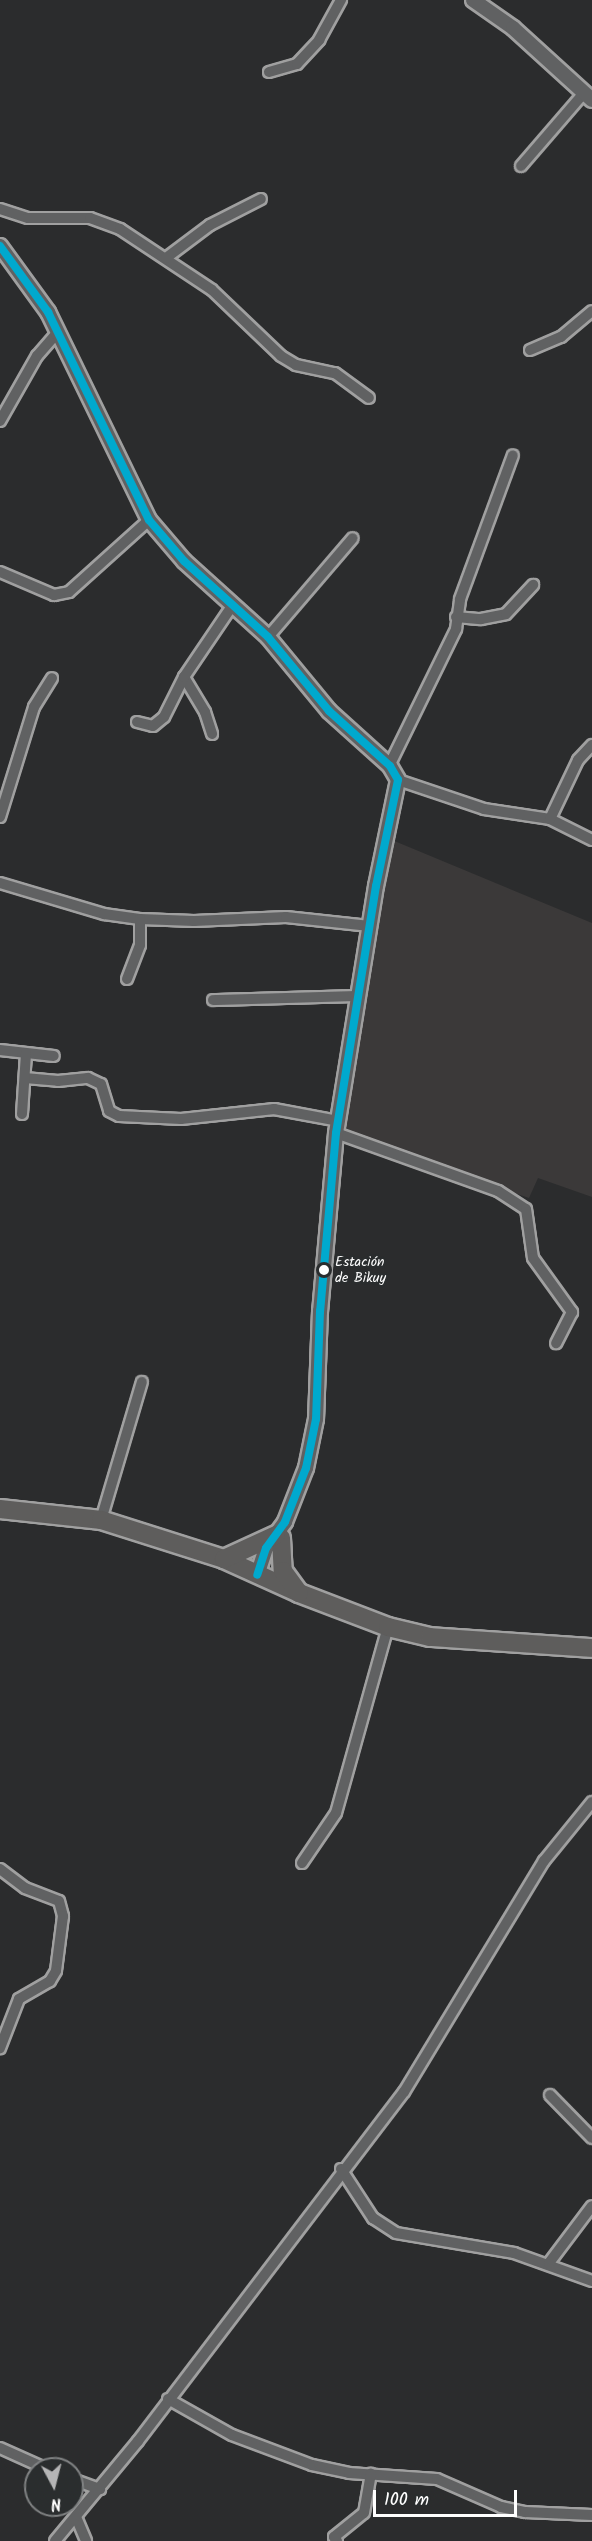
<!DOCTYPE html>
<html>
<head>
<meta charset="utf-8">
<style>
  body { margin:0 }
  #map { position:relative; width:592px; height:2541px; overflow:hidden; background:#2b2c2d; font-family:Kalam,sans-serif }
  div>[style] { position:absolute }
  .built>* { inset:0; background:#3b3939 }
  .roads { filter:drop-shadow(2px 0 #a0a0a0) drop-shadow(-2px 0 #a0a0a0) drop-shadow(0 2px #a0a0a0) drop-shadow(0 -2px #a0a0a0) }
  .minor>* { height:10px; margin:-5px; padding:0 5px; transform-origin:5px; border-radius:5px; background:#606162 }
  .tertiary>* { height:14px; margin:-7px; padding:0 7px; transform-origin:7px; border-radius:7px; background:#606162 }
  .primary>* { height:18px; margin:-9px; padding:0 9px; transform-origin:9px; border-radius:9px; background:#5e5d5c }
  .bus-1>* { height:8px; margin:-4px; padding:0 4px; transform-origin:4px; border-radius:4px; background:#00a9ce }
  .dots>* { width:16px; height:16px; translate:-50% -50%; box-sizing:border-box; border:3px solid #2a2d2e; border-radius:50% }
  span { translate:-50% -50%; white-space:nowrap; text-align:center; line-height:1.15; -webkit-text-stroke:4.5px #2a2d2e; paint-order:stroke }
  .bus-label { font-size:14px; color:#fff }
  .left { translate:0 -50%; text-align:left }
  .north { position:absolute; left:24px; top:2457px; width:60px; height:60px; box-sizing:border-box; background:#2a2d2e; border:2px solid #7f8182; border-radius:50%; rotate:173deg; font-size:16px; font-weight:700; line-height:24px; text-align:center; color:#fff }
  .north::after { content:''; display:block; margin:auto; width:21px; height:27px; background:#b5b5b6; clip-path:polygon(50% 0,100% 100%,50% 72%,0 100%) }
  .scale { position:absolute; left:373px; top:2490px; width:144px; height:27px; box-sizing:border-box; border:3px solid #fff; border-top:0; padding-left:8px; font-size:18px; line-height:21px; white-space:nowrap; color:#fff; -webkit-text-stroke:4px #2a2d2e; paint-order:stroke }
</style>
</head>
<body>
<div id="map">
  <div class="built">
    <i style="clip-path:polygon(392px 840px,592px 923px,592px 1197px,538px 1178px,529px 1198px,339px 1132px)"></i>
  </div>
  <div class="roads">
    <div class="minor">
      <i style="left:269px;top:72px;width:29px;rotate:-16deg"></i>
      <i style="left:297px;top:64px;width:33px;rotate:-47deg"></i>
      <i style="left:319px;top:40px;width:46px;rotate:-61.2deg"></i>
      <i style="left:521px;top:166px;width:96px;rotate:-49.2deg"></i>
      <i style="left:0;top:209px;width:29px;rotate:18deg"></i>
      <i style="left:28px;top:218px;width:62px"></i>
      <i style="left:90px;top:218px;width:32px;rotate:20deg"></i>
      <i style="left:120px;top:229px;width:110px;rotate:33.5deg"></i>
      <i style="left:212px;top:290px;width:95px;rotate:43.7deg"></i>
      <i style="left:281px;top:356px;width:17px;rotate:31deg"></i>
      <i style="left:296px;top:365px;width:40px;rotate:12deg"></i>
      <i style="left:335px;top:373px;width:42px;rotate:36.3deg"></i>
      <i style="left:166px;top:258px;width:55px;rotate:-36.9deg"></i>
      <i style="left:210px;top:225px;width:57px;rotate:-27deg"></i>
      <i style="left:530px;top:350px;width:34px;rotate:-23deg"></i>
      <i style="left:561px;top:337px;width:40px;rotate:-40deg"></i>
      <i style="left:0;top:421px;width:75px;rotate:-60.4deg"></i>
      <i style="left:37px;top:356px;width:32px;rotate:-49deg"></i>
      <i style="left:0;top:572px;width:59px;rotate:23.1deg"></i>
      <i style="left:54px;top:595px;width:15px;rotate:-11deg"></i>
      <i style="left:69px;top:592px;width:108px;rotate:-42deg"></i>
      <i style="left:456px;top:617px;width:25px;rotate:5deg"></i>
      <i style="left:481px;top:619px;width:25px;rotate:-11deg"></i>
      <i style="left:506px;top:614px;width:40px;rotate:-47deg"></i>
      <i style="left:268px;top:637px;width:130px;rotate:-49.4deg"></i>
      <i style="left:184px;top:677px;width:41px;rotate:59deg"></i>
      <i style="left:205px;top:712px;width:23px;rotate:72deg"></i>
      <i style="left:137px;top:722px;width:16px;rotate:14deg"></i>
      <i style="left:153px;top:726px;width:14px;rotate:-39deg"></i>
      <i style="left:164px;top:717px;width:45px;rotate:-63.4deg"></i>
      <i style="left:184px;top:677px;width:86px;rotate:-55.9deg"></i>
      <i style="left:389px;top:766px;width:153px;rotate:-63.9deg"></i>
      <i style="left:456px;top:629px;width:30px;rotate:-82deg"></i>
      <i style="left:460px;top:599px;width:153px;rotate:-69.8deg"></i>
      <i style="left:398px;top:780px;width:91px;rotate:18.6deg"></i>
      <i style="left:484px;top:809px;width:67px;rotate:8.6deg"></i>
      <i style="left:550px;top:819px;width:47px;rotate:26.6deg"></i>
      <i style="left:0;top:817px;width:115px;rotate:-72.8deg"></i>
      <i style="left:34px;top:707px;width:34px;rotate:-58deg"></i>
      <i style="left:550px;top:819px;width:65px;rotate:-64.6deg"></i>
      <i style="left:578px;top:760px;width:21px;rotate:-47deg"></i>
      <i style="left:0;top:883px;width:109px;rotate:16.6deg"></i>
      <i style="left:104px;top:914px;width:36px;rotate:8deg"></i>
      <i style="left:140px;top:919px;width:54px;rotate:2.1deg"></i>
      <i style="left:194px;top:921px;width:92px;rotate:-2.5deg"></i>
      <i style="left:286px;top:917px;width:84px;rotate:6.1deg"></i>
      <i style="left:127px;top:979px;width:36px;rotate:-69deg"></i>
      <i style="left:140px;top:945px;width:26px;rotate:-90deg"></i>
      <i style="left:213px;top:1000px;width:147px;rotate:-1.6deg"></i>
      <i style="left:0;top:1050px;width:54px;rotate:6.3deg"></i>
      <i style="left:25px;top:1078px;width:33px;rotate:5deg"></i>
      <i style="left:58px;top:1081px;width:30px;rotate:-6deg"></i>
      <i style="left:88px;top:1078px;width:14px;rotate:25deg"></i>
      <i style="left:101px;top:1084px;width:28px;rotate:73deg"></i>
      <i style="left:109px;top:1111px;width:11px;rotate:27deg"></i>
      <i style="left:119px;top:1116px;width:62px;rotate:2.8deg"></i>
      <i style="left:181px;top:1119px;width:94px;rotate:-6.1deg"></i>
      <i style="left:274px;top:1109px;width:65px;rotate:10.6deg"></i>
      <i style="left:22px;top:1114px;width:61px;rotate:-86.2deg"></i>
      <i style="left:336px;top:1133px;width:172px;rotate:19.7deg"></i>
      <i style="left:498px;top:1191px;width:33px;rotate:33deg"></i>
      <i style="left:526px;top:1209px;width:49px;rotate:81.9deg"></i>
      <i style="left:533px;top:1258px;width:67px;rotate:54.2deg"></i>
      <i style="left:572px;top:1312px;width:35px;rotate:117deg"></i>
      <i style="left:101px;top:1520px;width:144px;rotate:-73.5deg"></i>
      <i style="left:302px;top:1863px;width:60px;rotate:-55.8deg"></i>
      <i style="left:336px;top:1813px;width:193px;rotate:-74.4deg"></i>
      <i style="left:0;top:1869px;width:31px;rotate:37deg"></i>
      <i style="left:25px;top:1888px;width:36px;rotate:21deg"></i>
      <i style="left:59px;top:1901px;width:16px;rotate:75deg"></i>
      <i style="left:63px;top:1916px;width:55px;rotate:97.3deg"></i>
      <i style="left:56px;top:1971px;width:12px;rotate:121deg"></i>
      <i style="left:50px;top:1981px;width:36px;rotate:150deg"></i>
      <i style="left:19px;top:1999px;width:53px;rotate:111.2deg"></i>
      <i style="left:550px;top:2095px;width:60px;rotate:45.7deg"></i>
      <i style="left:341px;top:2169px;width:59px;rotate:56.9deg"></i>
      <i style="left:373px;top:2218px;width:27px;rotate:33deg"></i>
      <i style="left:396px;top:2233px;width:120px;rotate:9.6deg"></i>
      <i style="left:514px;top:2253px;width:83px;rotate:19.7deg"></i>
      <i style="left:549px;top:2263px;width:71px;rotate:-53deg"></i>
      <i style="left:168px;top:2399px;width:73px;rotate:29.4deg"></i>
      <i style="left:232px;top:2435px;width:85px;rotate:20.6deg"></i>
      <i style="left:312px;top:2465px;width:38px;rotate:12deg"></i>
      <i style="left:349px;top:2473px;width:88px;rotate:3.9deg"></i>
      <i style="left:437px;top:2479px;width:70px;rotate:23.6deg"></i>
      <i style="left:501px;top:2507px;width:25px;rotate:12deg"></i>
      <i style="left:525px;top:2512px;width:67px;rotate:2.6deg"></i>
      <i style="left:0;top:2448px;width:51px;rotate:24.1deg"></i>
      <i style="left:72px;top:2479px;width:30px;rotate:20deg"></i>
      <i style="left:76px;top:2517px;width:26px;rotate:67deg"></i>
      <i style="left:55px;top:2541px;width:130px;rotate:-50.3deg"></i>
      <i style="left:138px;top:2441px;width:439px;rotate:-52.7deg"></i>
      <i style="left:404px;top:2092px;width:270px;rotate:-58.8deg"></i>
      <i style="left:544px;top:1861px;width:76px;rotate:-50.9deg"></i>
      <i style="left:337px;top:2541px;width:5px;rotate:-127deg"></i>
      <i style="left:334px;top:2537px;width:38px;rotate:-39deg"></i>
      <i style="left:364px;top:2513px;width:40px;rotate:-80deg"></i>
    </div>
    <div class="tertiary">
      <i style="left:473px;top:0;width:49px;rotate:35deg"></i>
      <i style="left:513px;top:28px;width:107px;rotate:42.3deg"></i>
      <i style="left:0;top:246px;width:82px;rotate:54deg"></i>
      <i style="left:48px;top:312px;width:231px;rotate:64.1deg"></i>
      <i style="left:149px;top:520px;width:54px;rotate:49.5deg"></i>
      <i style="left:184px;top:561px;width:113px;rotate:42.1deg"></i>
      <i style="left:268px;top:637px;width:96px;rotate:50.5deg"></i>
      <i style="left:329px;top:711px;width:82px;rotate:42deg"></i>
      <i style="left:390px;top:766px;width:16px;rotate:60deg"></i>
      <i style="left:398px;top:780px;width:108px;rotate:101.7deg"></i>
      <i style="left:376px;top:886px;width:250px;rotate:99.2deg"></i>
      <i style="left:336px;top:1133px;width:179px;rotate:95.1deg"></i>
      <i style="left:320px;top:1311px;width:108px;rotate:92.1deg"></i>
      <i style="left:316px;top:1419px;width:50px;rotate:101.5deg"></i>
      <i style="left:306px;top:1468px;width:58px;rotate:111.3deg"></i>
      <i style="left:285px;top:1522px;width:32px;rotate:126deg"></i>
      <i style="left:266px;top:1548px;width:28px;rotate:108deg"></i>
    </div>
    <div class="primary">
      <i style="left:0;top:1509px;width:102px;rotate:6.2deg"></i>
      <i style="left:101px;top:1520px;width:129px;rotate:17.6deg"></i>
      <i style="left:224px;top:1559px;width:82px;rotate:24.4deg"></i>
      <i style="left:299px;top:1593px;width:95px;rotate:20.9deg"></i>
      <i style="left:388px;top:1627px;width:43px;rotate:13.4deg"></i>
      <i style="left:430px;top:1637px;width:162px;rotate:3.9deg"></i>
      <i style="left:281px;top:1538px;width:33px;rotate:87deg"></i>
      <i style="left:283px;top:1571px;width:27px;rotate:54deg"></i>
      <i style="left:224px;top:1559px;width:57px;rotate:-24.8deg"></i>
    </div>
  </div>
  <div class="bus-1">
    <i style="left:0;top:246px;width:82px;rotate:54deg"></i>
    <i style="left:48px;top:312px;width:231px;rotate:64.1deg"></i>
    <i style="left:149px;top:520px;width:54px;rotate:49.5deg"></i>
    <i style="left:184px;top:561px;width:113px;rotate:42.1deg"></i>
    <i style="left:268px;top:637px;width:96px;rotate:50.5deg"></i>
    <i style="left:329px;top:711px;width:82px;rotate:42deg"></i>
    <i style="left:390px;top:766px;width:16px;rotate:60deg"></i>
    <i style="left:398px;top:780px;width:108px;rotate:101.7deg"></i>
    <i style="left:376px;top:886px;width:250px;rotate:99.2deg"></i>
    <i style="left:336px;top:1133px;width:179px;rotate:95.1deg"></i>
    <i style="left:320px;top:1311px;width:108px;rotate:92.1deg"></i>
    <i style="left:316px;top:1419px;width:50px;rotate:101.5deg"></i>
    <i style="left:306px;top:1468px;width:58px;rotate:111.3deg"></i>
    <i style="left:285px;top:1522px;width:32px;rotate:126deg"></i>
    <i style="left:266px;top:1548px;width:28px;rotate:108deg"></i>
  </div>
  <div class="dots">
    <i style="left:324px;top:1270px;background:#fff"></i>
  </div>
  <div class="bus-label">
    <span class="left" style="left:335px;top:1270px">Estación<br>de Bikuy</span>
  </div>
  <div class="north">N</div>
  <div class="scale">100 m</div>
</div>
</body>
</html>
